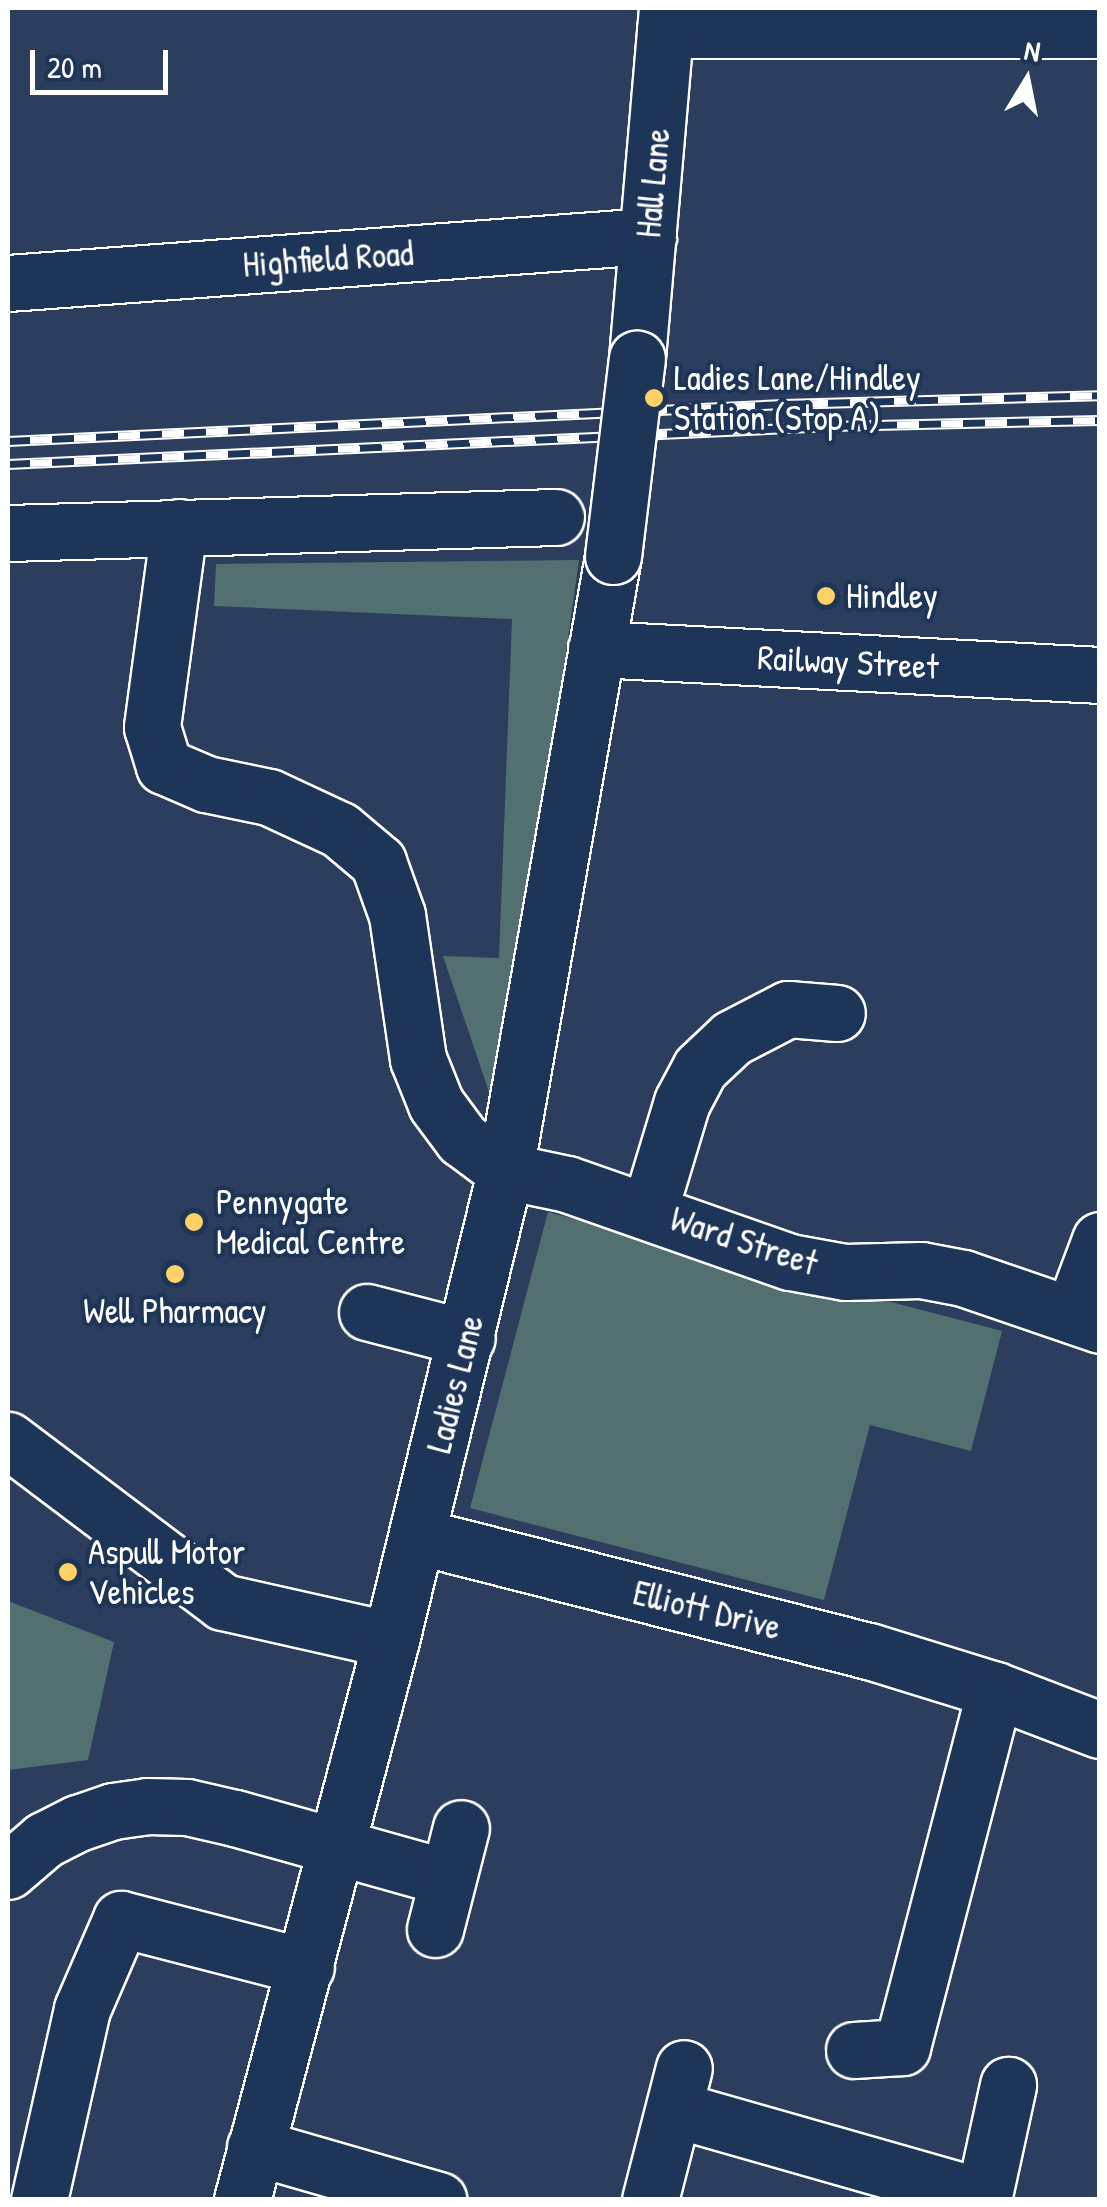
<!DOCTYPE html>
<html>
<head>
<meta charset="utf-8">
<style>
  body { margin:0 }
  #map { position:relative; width:1107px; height:2207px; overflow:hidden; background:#2c3e5d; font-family:"Patrick Hand",sans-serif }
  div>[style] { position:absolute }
  .green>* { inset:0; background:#52706f }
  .roads { filter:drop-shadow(2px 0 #fff) drop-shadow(-2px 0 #fff) drop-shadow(0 2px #fff) drop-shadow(0 -2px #fff) }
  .minor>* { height:55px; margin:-27.5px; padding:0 27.5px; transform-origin:27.5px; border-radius:27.5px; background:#1d3557 }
  .rail>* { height:11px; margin-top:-5.5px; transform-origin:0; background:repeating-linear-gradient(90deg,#1d3557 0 22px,#fff 0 44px); box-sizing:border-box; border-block:2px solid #fff }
  .bridges { filter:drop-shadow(2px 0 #fff) drop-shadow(-2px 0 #fff) drop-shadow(0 2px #fff) drop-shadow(0 -2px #fff) }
  .minor-bridge>* { height:55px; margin:-27.5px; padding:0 27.5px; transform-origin:27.5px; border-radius:27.5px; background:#1d3557 }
  .dots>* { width:28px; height:28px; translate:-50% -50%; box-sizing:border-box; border:5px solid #1d3557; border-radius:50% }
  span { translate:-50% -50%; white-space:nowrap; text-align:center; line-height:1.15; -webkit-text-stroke:8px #1d3557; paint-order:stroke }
  .street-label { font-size:35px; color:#fff }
  .poi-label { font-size:35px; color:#fff }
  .left { translate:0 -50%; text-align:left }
  .frame { position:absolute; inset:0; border:10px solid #fff; pointer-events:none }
  .north { position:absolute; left:977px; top:30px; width:100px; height:100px; -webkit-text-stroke:8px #1d3557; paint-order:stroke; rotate:10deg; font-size:28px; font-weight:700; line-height:40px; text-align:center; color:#fff }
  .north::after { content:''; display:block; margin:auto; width:35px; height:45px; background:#fff; clip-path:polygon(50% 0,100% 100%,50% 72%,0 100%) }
  .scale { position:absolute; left:30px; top:50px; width:138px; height:45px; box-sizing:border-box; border:5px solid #fff; border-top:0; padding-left:12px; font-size:30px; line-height:35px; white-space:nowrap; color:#fff; -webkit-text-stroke:8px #1d3557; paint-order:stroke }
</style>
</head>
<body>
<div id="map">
  <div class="green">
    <i style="clip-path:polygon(579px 560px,504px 1090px,489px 1092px,443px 956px,499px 958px,512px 619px,214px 606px,216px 564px)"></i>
    <i style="clip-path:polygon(548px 1212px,1002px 1331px,971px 1451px,870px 1425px,824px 1600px,470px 1508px)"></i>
    <i style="clip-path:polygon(8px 1601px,114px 1642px,88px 1760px,8px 1770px)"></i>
  </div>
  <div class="roads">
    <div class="minor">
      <i style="left:665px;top:30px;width:435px"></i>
      <i style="left:8px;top:283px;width:642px;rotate:-4.2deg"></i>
      <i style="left:637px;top:358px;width:351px;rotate:-85.1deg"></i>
      <i style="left:179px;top:527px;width:202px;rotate:97.7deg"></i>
      <i style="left:152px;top:727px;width:41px;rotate:72.9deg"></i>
      <i style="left:164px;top:766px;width:46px;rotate:23.2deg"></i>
      <i style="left:206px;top:784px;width:64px;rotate:11.7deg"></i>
      <i style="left:269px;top:797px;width:78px;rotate:24.9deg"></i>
      <i style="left:340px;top:830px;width:50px;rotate:40.1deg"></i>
      <i style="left:378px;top:862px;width:56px;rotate:70.3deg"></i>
      <i style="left:397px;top:915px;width:146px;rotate:81.7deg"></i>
      <i style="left:418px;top:1059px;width:48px;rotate:68.2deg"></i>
      <i style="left:436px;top:1104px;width:44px;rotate:53.4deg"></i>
      <i style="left:462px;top:1139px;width:54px;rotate:36.7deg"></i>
      <i style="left:505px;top:1171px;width:63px;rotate:11.8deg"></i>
      <i style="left:567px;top:1184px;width:236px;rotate:19.3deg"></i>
      <i style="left:790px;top:1262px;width:56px;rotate:10.3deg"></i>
      <i style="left:845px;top:1272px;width:76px;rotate:-1.5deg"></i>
      <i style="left:921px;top:1270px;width:43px;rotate:10.8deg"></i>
      <i style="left:963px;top:1278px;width:145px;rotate:18.9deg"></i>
      <i style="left:8px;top:533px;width:548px;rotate:-1.67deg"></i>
      <i style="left:596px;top:649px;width:505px;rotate:2.95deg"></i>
      <i style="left:649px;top:1211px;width:114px;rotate:-73.2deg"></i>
      <i style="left:682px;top:1102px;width:38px;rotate:-62deg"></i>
      <i style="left:700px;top:1068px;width:44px;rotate:-43.2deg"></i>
      <i style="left:732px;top:1038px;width:63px;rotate:-27.4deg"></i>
      <i style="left:788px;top:1009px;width:49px;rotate:4.7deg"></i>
      <i style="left:367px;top:1312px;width:103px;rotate:14.6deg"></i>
      <i style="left:1072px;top:1315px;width:80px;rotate:-69.5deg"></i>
      <i style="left:8px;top:1440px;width:269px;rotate:37deg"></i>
      <i style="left:223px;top:1602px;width:172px;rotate:12.7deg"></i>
      <i style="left:417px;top:1536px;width:466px;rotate:14.3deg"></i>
      <i style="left:869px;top:1651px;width:132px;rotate:17.2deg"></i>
      <i style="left:995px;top:1690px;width:112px;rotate:20.9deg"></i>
      <i style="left:8px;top:1871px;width:48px;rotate:-40.7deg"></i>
      <i style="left:44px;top:1840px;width:38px;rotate:-27deg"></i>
      <i style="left:78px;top:1823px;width:37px;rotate:-19deg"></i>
      <i style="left:113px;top:1811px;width:34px;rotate:-8deg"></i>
      <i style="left:147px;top:1806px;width:40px;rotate:1.4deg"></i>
      <i style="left:187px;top:1807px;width:49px;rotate:12.9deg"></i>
      <i style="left:235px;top:1818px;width:221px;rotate:15.7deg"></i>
      <i style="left:435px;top:1929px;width:104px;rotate:-75.6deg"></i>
      <i style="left:854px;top:2050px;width:48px;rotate:-3.6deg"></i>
      <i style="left:902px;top:2047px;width:369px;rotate:-75.4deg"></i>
      <i style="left:674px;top:2109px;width:321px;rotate:15.9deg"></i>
      <i style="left:255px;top:2147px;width:191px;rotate:16.1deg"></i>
      <i style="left:39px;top:2200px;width:196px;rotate:-77.3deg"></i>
      <i style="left:82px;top:2009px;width:98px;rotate:-66.6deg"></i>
      <i style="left:121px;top:1919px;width:191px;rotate:14.5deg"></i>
      <i style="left:242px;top:2200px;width:579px;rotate:-75.1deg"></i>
      <i style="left:391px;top:1640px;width:483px;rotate:-76.3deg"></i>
      <i style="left:505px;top:1171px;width:624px;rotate:-80.04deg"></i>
      <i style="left:650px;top:2200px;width:136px;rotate:-75.6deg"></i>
      <i style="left:983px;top:2200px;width:118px;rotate:-77.7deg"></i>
    </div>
  </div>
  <div class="rail">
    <i style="left:8px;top:441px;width:777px;rotate:-2.73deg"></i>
    <i style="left:784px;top:404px;width:316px;rotate:-1.6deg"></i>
    <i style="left:8px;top:464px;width:824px;rotate:-2.64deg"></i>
    <i style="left:831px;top:426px;width:269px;rotate:-1.3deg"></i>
  </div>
  <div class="bridges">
    <div class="minor-bridge">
      <i style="left:613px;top:556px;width:199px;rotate:-83.1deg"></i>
    </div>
  </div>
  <div class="dots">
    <i style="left:654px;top:398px;background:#ffd166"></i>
    <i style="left:826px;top:596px;background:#ffd166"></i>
    <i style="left:194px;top:1222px;background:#ffd166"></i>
    <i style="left:175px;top:1274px;background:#ffd166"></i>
    <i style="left:68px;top:1572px;background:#ffd166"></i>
  </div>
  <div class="street-label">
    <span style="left:653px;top:183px;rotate:-85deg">Hall Lane</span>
    <span style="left:328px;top:259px;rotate:-4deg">Highfield Road</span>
    <span style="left:848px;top:662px;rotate:3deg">Railway Street</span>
    <span style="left:744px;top:1241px;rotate:18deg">Ward Street</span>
    <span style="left:455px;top:1384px;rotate:-76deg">Ladies Lane</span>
    <span style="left:707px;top:1610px;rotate:14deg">Elliott Drive</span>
  </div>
  <div class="poi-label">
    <span class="left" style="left:674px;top:398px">Ladies Lane/Hindley<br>Station (Stop A)</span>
    <span class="left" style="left:846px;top:596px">Hindley</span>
    <span class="left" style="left:216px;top:1222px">Pennygate<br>Medical Centre</span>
    <span style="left:175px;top:1311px">Well Pharmacy</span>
    <span class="left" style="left:88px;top:1572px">Aspull Motor<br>Vehicles</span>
  </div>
  <div class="frame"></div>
  <div class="north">N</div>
  <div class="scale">20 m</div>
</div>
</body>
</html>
